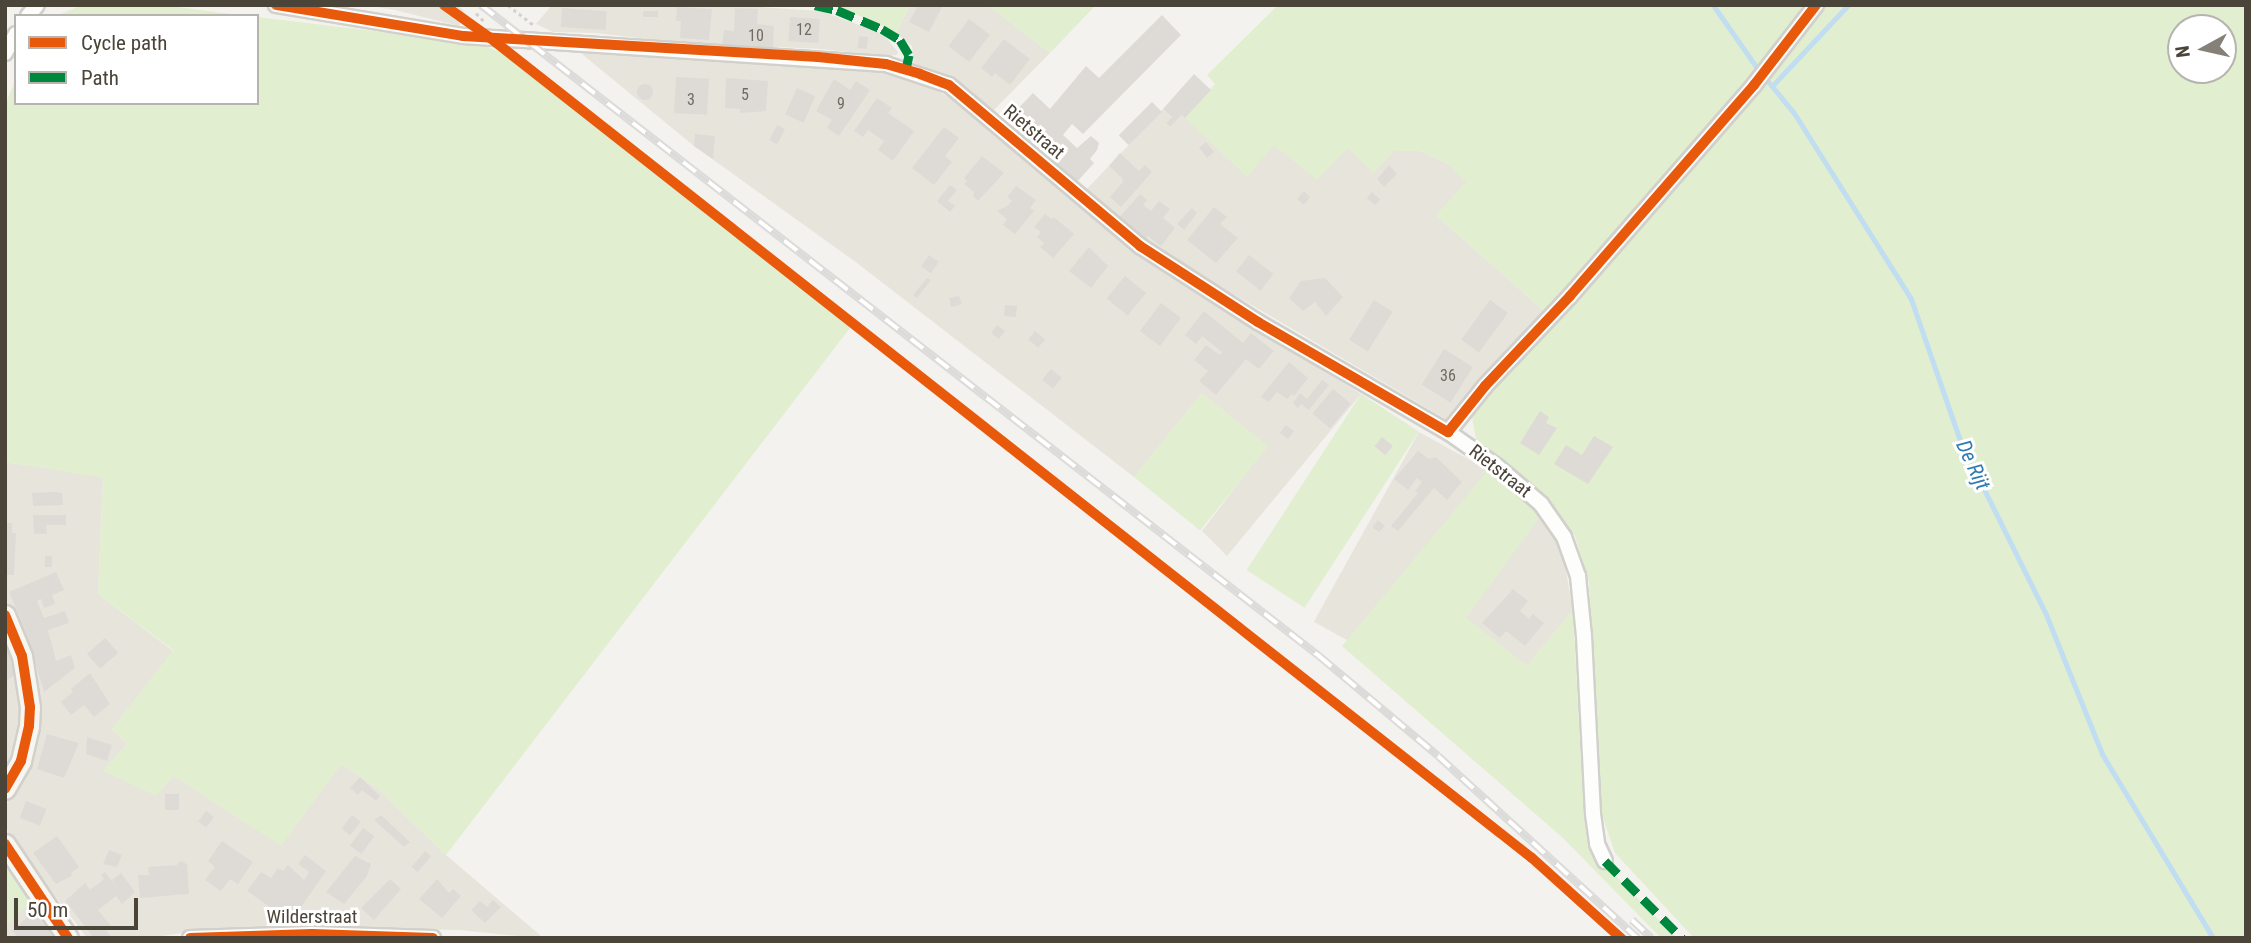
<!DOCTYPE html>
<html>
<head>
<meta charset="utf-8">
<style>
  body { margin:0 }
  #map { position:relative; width:2251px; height:943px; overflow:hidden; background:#f4f2ee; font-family:"Roboto Condensed",sans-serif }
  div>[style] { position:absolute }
  .residential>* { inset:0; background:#e7e4dc; transform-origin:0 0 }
  .green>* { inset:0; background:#e1eecf; transform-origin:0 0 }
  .stream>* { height:5px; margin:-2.5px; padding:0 2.5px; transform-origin:2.5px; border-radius:2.5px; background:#c0ddf1 }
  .building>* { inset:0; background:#dedbd6; transform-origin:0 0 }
  .round { border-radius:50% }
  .path>* { height:2.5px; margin-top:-1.25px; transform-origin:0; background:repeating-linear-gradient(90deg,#d3d2cc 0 3.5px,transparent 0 7px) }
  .roads { filter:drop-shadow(2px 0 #d2d0cb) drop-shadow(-2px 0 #d2d0cb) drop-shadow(0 2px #d2d0cb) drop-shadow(0 -2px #d2d0cb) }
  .street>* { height:14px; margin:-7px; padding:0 7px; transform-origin:7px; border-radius:7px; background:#fdfdfc }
  .secondary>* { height:19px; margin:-9.5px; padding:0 9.5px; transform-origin:9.5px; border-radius:9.5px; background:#f7f6f1 }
  .rail>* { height:8px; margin-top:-4px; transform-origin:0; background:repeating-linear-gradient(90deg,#fff 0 16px,#dbdbda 0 32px); box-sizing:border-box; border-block:2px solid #dbdbda }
  .quiet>* { height:9px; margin-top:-4.5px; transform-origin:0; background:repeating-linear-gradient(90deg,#00873e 0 18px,transparent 0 27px) }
  .cycleway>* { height:10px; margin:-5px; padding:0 5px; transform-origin:5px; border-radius:5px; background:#e8590c }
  span { translate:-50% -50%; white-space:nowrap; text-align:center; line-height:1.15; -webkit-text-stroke:6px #fff; paint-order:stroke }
  .number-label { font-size:16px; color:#706a61 }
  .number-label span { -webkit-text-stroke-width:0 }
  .street-label { font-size:19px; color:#4b4439 }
  .water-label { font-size:21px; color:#2e7ab2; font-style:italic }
  .frame { position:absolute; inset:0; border:7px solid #4b4439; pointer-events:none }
  .legend { position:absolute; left:14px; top:14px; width:245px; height:91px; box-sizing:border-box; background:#fff; border:2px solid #b7b4b0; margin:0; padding:9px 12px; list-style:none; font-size:21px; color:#4b4439 }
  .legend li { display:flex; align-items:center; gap:14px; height:35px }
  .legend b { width:35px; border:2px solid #b7b4b0 }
  .north { position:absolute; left:2167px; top:14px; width:70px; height:70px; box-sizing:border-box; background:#fff; border:2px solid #b7b4b0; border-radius:50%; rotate:262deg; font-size:19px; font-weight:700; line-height:28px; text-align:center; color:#4b4439 }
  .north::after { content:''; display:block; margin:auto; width:24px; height:32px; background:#868178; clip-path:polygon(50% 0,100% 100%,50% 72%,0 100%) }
  .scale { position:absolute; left:14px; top:898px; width:124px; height:32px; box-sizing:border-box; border:4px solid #4b4439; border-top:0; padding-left:9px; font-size:21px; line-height:24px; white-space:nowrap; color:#4b4439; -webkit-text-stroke:5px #fff; paint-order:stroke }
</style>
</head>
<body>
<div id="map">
  <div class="residential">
    <i style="clip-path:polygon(364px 5px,457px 5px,464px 11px,459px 26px,395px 10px)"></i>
    <i style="clip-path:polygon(552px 5px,727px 5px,821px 11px,883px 34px,898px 52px,897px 55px,884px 56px,821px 49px,673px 42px,596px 33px,553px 32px,536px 24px)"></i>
    <i style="clip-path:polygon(910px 5px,988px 5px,1050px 53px,994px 110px,948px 76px,914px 63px,912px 46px,896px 33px)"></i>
    <i style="clip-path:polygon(577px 50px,848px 68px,888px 73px,933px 88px,953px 100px,1144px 259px,1361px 394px,1227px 556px,1202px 531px,1267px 446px,1202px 393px,1134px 477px,857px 263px,694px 146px)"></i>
    <i style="clip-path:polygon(1163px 109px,1172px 117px,1166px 123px,1170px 127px,1182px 115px,1220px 149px,1274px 144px,1420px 151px,1448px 164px,1467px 182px,1437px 216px,1545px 312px,1449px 421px,1158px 250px,1085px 191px)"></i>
    <i style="left:1419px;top:432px;width:79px;height:217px;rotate:29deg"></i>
    <i style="clip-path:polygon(5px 462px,103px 477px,98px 594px,173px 651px,112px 729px,127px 744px,104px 770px,174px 776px,281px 845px,341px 764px,378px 789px,446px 855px,540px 935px,538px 938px,460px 930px,366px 928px,198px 931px,147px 938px,87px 938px,9px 835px,5px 824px,5px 807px,34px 745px,37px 722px,13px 614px,5px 603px)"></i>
    <i style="clip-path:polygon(1540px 516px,1551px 530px,1564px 560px,1573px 610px,1527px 666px,1465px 618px)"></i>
    <i style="clip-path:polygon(5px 626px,23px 688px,18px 750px,5px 770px)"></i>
    <i style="clip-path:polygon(32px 900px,59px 938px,5px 938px,5px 926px)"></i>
  </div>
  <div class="green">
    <i style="clip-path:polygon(83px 5px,162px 5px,246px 16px,56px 16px)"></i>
    <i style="clip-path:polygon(836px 5px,910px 5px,896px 33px)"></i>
    <i style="clip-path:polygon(988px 5px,1096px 5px,1050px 53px)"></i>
    <i style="clip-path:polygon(1278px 5px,1807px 5px,1757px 68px,1545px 312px,1436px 215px,1466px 182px,1448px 164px,1420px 151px,1395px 151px,1373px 173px,1348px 148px,1317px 180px,1274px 145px,1247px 177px,1185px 118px,1215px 84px,1207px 75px)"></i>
    <i style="clip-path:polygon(evenodd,1819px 5px,2246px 5px,2246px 938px,1694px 938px,1615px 853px,1602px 815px,1589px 582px,1575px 536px,1553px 507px,1523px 476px,1486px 452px,1476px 440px,1472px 416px,1486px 394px,1767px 77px,1819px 5px,2181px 28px,2223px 28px,2223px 70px,2181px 70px,2181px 28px)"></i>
    <i style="clip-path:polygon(257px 17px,481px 44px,511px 57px,853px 324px,446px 855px,378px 789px,341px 764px,281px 846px,174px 776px,156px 796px,103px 771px,127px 744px,112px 729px,173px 650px,98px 594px,103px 478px,5px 462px,5px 105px,16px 79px,16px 103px,257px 103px)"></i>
    <i style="left:1202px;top:393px;width:85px;height:108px;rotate:39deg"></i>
    <i style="left:1361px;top:394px;width:69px;height:210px;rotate:33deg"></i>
    <i style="clip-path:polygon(1488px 470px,1521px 496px,1540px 516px,1466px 618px,1527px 666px,1573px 610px,1581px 761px,1593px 853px,1677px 938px,1661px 938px,1563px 838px,1342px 646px)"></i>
    <i style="clip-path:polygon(5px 867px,32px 900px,5px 926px)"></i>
  </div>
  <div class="stream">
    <i style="left:1713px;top:5px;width:77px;rotate:55.1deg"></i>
    <i style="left:1757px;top:68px;width:58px;rotate:50.6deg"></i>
    <i style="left:1794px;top:113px;width:220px;rotate:57.8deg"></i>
    <i style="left:1911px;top:299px;width:152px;rotate:70.9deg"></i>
    <i style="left:1961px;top:443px;width:189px;rotate:63.6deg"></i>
    <i style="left:2045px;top:612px;width:153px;rotate:68.1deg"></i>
    <i style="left:2102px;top:754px;width:215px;rotate:58.9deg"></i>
    <i style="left:1773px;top:85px;width:110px;rotate:-46.8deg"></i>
  </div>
  <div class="building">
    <i style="clip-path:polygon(918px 5px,943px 5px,929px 32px,909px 22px)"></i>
    <i style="clip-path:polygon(677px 7px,712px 9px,709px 40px,680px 38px,681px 21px,676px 21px)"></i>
    <i style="left:562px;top:8px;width:45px;height:19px;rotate:4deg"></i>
    <i style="clip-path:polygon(735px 8px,758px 9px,757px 24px,774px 26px,773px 48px,722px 45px,724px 30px,734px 31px)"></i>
    <i style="left:643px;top:11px;width:15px;height:6px"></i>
    <i style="clip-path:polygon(1162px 15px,1181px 35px,1083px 134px,1072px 124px,1063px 135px,1077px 148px,1091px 136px,1099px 143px,1097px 150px,1090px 159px,1094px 163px,1076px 183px,1008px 119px,1033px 93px,1050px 109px,1086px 66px,1099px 78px)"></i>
    <i style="left:790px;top:17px;width:30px;height:24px;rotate:4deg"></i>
    <i style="left:969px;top:19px;width:26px;height:34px;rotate:37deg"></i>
    <i style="left:859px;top:36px;width:9px;height:12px;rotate:6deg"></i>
    <i style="clip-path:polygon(1004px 39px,1030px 59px,1010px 85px,995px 73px,992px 77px,981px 68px)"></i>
    <i style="clip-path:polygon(1194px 74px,1211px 90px,1185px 118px,1182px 115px,1170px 127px,1166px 123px,1172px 117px,1163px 109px)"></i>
    <i style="left:676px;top:77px;width:33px;height:36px;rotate:3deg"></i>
    <i style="clip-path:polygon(726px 78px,768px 81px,766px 111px,740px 113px,740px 109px,725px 108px)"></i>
    <i style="clip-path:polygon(834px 79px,850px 90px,856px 81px,870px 90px,839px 136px,827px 128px,832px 120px,816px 111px)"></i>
    <i class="round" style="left:637px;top:84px;width:16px;height:16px"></i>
    <i style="left:797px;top:88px;width:20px;height:29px;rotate:24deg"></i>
    <i style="clip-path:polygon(877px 98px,892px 108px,888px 113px,914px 131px,893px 161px,878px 150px,884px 141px,868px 130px,863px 137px,854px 131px)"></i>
    <i style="left:1152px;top:102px;width:14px;height:47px;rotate:45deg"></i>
    <i style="left:777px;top:125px;width:9px;height:17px;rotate:27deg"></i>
    <i style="clip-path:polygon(944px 127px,959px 138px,945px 156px,952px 162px,934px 185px,912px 168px)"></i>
    <i style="clip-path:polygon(695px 134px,715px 136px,713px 159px,694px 146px)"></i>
    <i style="left:1206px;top:142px;width:13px;height:9px;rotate:51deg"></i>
    <i style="clip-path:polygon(1120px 153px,1139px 171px,1145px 165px,1152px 172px,1121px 207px,1110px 197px,1123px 182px,1122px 178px,1109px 166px)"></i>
    <i style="clip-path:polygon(982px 156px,1004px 173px,978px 201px,973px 196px,974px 192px,964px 184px,967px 181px,964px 178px)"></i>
    <i style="clip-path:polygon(1389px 165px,1397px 174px,1384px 187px,1377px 179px)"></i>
    <i style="clip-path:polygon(950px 185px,957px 190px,948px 201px,955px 206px,950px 212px,937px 201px)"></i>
    <i style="clip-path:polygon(1016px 186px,1036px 200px,1030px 208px,1034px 211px,1015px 234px,1003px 225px,1007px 219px,997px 211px,1007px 206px,1012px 201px,1007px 197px)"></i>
    <i style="clip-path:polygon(1304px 191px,1310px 197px,1304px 205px,1297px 199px)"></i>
    <i style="left:1372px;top:192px;width:11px;height:8px;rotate:41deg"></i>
    <i style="clip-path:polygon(1140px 194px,1147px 200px,1143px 205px,1151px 211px,1159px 201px,1170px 209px,1163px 218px,1175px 228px,1161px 246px,1148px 236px,1146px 239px,1119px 218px)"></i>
    <i style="clip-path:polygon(1214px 207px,1227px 217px,1220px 224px,1238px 238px,1216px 263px,1187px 240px)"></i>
    <i style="clip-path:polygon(1192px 208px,1197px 213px,1184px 230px,1177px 224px)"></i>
    <i style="clip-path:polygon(1045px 214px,1052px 219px,1054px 217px,1074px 234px,1053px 258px,1040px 247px,1044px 243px,1037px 237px,1041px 232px,1034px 227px)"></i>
    <i style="clip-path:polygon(1089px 247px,1108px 266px,1091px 288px,1069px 271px)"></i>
    <i style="left:929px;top:255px;width:12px;height:14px;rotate:35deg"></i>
    <i style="left:1249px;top:255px;width:31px;height:21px;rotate:38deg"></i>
    <i style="left:1125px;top:276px;width:27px;height:29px;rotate:39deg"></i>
    <i style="clip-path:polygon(927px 278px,931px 280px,917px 298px,913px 295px)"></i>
    <i style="clip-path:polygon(1325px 278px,1343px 297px,1326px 316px,1315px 302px,1303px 311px,1289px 298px,1301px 281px)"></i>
    <i style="clip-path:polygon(959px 296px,962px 304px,951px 307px,949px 298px)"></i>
    <i style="left:1374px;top:300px;width:22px;height:47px;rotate:32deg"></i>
    <i style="left:1490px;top:300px;width:22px;height:49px;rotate:36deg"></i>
    <i style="left:1161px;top:303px;width:25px;height:35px;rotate:37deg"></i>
    <i style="left:1005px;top:305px;width:12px;height:11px;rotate:5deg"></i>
    <i style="clip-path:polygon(1204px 311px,1243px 343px,1251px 333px,1274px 351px,1259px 369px,1246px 359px,1216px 395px,1199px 381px,1208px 371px,1194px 360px,1206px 345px,1220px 355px,1222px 352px,1202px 336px,1196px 344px,1185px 335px)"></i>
    <i style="left:997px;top:325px;width:10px;height:10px;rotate:37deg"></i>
    <i style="left:1035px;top:331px;width:13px;height:11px;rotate:39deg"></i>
    <i style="left:1444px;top:349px;width:34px;height:42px;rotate:32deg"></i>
    <i style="clip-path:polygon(1289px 362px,1308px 378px,1294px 396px,1292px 394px,1287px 399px,1277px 392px,1269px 402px,1261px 397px)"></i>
    <i style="left:1051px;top:369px;width:14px;height:14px;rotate:39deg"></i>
    <i style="clip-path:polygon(1322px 380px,1329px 385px,1309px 410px,1301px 404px,1298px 408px,1293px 403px,1300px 393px,1307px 399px)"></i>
    <i style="left:1333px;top:389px;width:23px;height:32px;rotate:40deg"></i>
    <i style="clip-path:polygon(1540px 411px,1549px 417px,1546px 423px,1557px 428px,1539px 455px,1520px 443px)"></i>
    <i style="left:1286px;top:425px;width:10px;height:10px;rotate:37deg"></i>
    <i style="clip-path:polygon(1594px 436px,1613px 447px,1588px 484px,1554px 464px,1566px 445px,1582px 455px)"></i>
    <i style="left:1382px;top:437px;width:14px;height:12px;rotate:39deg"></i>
    <i style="clip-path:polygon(1418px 451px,1429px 459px,1436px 457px,1462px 482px,1447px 500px,1434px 488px,1398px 531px,1391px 526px,1418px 493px,1415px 491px,1422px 482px,1417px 478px,1408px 490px,1394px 479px)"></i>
    <i style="clip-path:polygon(55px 492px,62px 493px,63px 505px,33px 506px,32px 493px)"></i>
    <i style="clip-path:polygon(33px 515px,66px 515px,66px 525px,46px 525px,47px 534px,34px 534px)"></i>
    <i style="clip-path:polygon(1378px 520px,1385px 526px,1379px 532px,1372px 527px)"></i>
    <i style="clip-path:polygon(5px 523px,12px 523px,12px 533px,16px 533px,14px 575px,5px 575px)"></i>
    <i style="left:45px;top:556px;width:7px;height:11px"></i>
    <i style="clip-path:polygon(56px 572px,64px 590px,52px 595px,55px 604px,44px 608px,41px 599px,37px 601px,44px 618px,65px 611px,69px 623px,48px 630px,56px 661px,71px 655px,75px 668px,44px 692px,26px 632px,9px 592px)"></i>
    <i style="clip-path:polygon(1513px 589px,1528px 601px,1520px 611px,1529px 619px,1533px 614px,1544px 623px,1525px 646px,1506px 631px,1500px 638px,1482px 623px)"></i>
    <i style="clip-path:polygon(5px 638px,17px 674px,7px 680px,5px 679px)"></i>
    <i style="left:105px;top:638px;width:20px;height:24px;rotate:49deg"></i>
    <i style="clip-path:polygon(90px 673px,110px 704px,94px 717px,84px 705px,71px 715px,61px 702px,73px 692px,71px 689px)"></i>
    <i style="clip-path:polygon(47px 734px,79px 743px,64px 778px,37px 769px)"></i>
    <i style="clip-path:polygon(87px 737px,112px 745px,107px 761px,86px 754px)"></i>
    <i style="clip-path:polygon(360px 777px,380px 796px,376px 801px,362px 790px,358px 795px,350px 788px)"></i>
    <i style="left:165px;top:794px;width:14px;height:16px"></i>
    <i style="left:26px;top:801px;width:22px;height:18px;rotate:21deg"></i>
    <i style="left:206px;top:811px;width:10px;height:13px;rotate:37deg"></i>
    <i style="left:352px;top:815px;width:11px;height:17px;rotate:38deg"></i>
    <i style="clip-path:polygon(381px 815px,410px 842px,404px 847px,374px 820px)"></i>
    <i style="left:363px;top:828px;width:14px;height:22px;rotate:36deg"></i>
    <i style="clip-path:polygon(57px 836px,79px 867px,71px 873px,73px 875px,56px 884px,33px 853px)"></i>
    <i style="clip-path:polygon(222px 841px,253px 862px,238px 884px,230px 879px,221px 891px,205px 880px,215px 867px,208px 861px)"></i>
    <i style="clip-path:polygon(109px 850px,122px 855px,117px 867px,103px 864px)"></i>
    <i style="left:425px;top:851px;width:8px;height:21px;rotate:40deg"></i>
    <i style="clip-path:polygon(305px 855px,326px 871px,294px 917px,280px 914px,247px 891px,261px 872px,271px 878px,278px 868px,283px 871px,288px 865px,304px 880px,309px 872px,298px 864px)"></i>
    <i style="clip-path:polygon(355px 856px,371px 864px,367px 876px,344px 904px,326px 892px)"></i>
    <i style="clip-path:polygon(180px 861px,187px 864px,189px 894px,140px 898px,138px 875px,149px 875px,148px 867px,177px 865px)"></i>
    <i style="clip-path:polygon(105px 872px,119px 890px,112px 880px,121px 873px,135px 892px,122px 904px,116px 896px,98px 910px,111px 926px,106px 930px,112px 938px,94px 938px,65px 901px,85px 883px,90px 890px,104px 879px,101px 875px)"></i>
    <i style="clip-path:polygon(390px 879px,401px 889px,374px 920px,361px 908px)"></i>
    <i style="clip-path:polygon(437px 879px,449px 893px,453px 889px,461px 896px,442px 918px,419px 899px)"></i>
    <i style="clip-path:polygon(493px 900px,501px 907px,485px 923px,471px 910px,480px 901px,487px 907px)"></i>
    <i style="clip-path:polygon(33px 912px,56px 938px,19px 938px,12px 931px)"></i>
  </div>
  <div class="path">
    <i style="left:508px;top:5px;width:33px;rotate:38deg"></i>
    <i style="left:476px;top:13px;width:11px;rotate:45deg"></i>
  </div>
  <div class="roads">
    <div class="street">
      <i style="left:276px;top:5px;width:190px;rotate:9.4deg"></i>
      <i style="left:463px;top:36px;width:424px;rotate:3.8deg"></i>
      <i style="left:886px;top:64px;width:66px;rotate:18.4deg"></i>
      <i style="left:949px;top:85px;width:250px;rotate:40.1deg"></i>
      <i style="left:1140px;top:246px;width:140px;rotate:32.8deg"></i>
      <i style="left:1258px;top:322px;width:220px;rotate:30.1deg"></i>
      <i style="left:1448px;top:432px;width:61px;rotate:35deg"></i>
      <i style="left:1498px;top:467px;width:57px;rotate:40.7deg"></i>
      <i style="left:1541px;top:504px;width:40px;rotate:55.1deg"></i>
      <i style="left:1564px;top:537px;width:41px;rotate:70.3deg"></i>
      <i style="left:1578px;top:576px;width:60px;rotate:84.3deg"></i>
      <i style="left:1584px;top:636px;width:178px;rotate:87.1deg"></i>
      <i style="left:1593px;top:814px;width:30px;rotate:82deg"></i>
      <i style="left:1597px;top:844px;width:19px;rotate:65deg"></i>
      <i style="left:28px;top:16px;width:14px;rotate:-51deg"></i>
      <i style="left:5px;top:53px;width:22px;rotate:-60deg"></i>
      <i style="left:1448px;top:432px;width:59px;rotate:-51.2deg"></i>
      <i style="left:1485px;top:386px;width:124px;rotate:-46.6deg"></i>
      <i style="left:1570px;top:296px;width:280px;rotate:-48.9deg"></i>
      <i style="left:1754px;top:85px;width:101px;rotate:-52.2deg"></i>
      <i style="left:190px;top:938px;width:122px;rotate:-1.9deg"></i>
      <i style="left:312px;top:934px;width:121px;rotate:1.9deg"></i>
    </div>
    <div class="secondary">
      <i style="left:5px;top:615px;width:44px;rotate:67.5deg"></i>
      <i style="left:22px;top:656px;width:52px;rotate:81.1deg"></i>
      <i style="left:30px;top:707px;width:19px;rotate:93deg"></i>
      <i style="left:29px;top:726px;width:36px;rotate:103deg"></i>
      <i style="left:21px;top:761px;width:32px;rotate:120deg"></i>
      <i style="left:5px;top:844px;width:113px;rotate:56.2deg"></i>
    </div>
  </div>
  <div class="rail">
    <i style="left:481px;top:5px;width:1061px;rotate:37.84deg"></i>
    <i style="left:1319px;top:656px;width:155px;rotate:40deg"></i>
    <i style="left:1438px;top:756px;width:270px;rotate:42.4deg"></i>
    <i style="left:1632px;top:920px;width:26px;rotate:43deg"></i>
  </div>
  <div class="quiet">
    <i style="left:815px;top:5px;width:23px;rotate:13deg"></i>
    <i style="left:837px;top:10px;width:49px;rotate:22.9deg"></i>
    <i style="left:882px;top:29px;width:21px;rotate:31deg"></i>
    <i style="left:900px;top:40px;width:17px;rotate:59deg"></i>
    <i style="left:909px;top:55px;width:14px;rotate:102deg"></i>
    <i style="left:1605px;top:861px;width:109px;rotate:45deg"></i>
  </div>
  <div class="cycleway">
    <i style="left:276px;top:5px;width:190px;rotate:9.4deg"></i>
    <i style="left:463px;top:36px;width:356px;rotate:3.4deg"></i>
    <i style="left:818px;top:57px;width:68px;rotate:5.9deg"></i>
    <i style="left:886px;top:64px;width:35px;rotate:16deg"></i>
    <i style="left:920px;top:74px;width:31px;rotate:21deg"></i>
    <i style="left:949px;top:85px;width:250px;rotate:40.1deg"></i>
    <i style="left:1140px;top:246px;width:140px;rotate:32.8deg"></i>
    <i style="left:1258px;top:322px;width:220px;rotate:30.1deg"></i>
    <i style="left:1448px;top:432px;width:59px;rotate:-51.2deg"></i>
    <i style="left:1485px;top:386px;width:124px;rotate:-46.6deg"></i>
    <i style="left:1570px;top:296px;width:280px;rotate:-48.9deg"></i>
    <i style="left:1754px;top:85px;width:101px;rotate:-52.2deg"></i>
    <i style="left:444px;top:5px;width:55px;rotate:35.4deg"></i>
    <i style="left:489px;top:37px;width:1327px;rotate:38.21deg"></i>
    <i style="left:1532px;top:858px;width:120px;rotate:42deg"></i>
    <i style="left:5px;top:615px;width:44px;rotate:67.5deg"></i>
    <i style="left:22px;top:656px;width:52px;rotate:81.1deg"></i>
    <i style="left:30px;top:707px;width:19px;rotate:93deg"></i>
    <i style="left:29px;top:726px;width:36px;rotate:103deg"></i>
    <i style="left:21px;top:761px;width:32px;rotate:120deg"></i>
    <i style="left:5px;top:844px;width:113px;rotate:56.2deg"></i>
    <i style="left:190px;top:938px;width:122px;rotate:-1.9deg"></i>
    <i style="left:312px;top:934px;width:121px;rotate:1.9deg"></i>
  </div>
  <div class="number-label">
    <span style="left:804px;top:30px">12</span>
    <span style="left:756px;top:36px">10</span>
    <span style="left:745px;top:95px">5</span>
    <span style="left:691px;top:100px">3</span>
    <span style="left:841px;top:104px">9</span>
    <span style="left:1448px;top:376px">36</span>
  </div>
  <div class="street-label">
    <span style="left:1034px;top:132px;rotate:40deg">Rietstraat</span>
    <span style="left:1500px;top:471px;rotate:38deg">Rietstraat</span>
    <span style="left:312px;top:917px">Wilderstraat</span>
  </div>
  <div class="water-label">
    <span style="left:1973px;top:465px;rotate:65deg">De Rijt</span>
  </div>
  <div class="frame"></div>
  <ul class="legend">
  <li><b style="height:9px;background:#e8590c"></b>Cycle path</li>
  <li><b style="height:9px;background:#00873e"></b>Path</li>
  </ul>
  <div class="north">N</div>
  <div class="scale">50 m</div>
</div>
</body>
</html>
